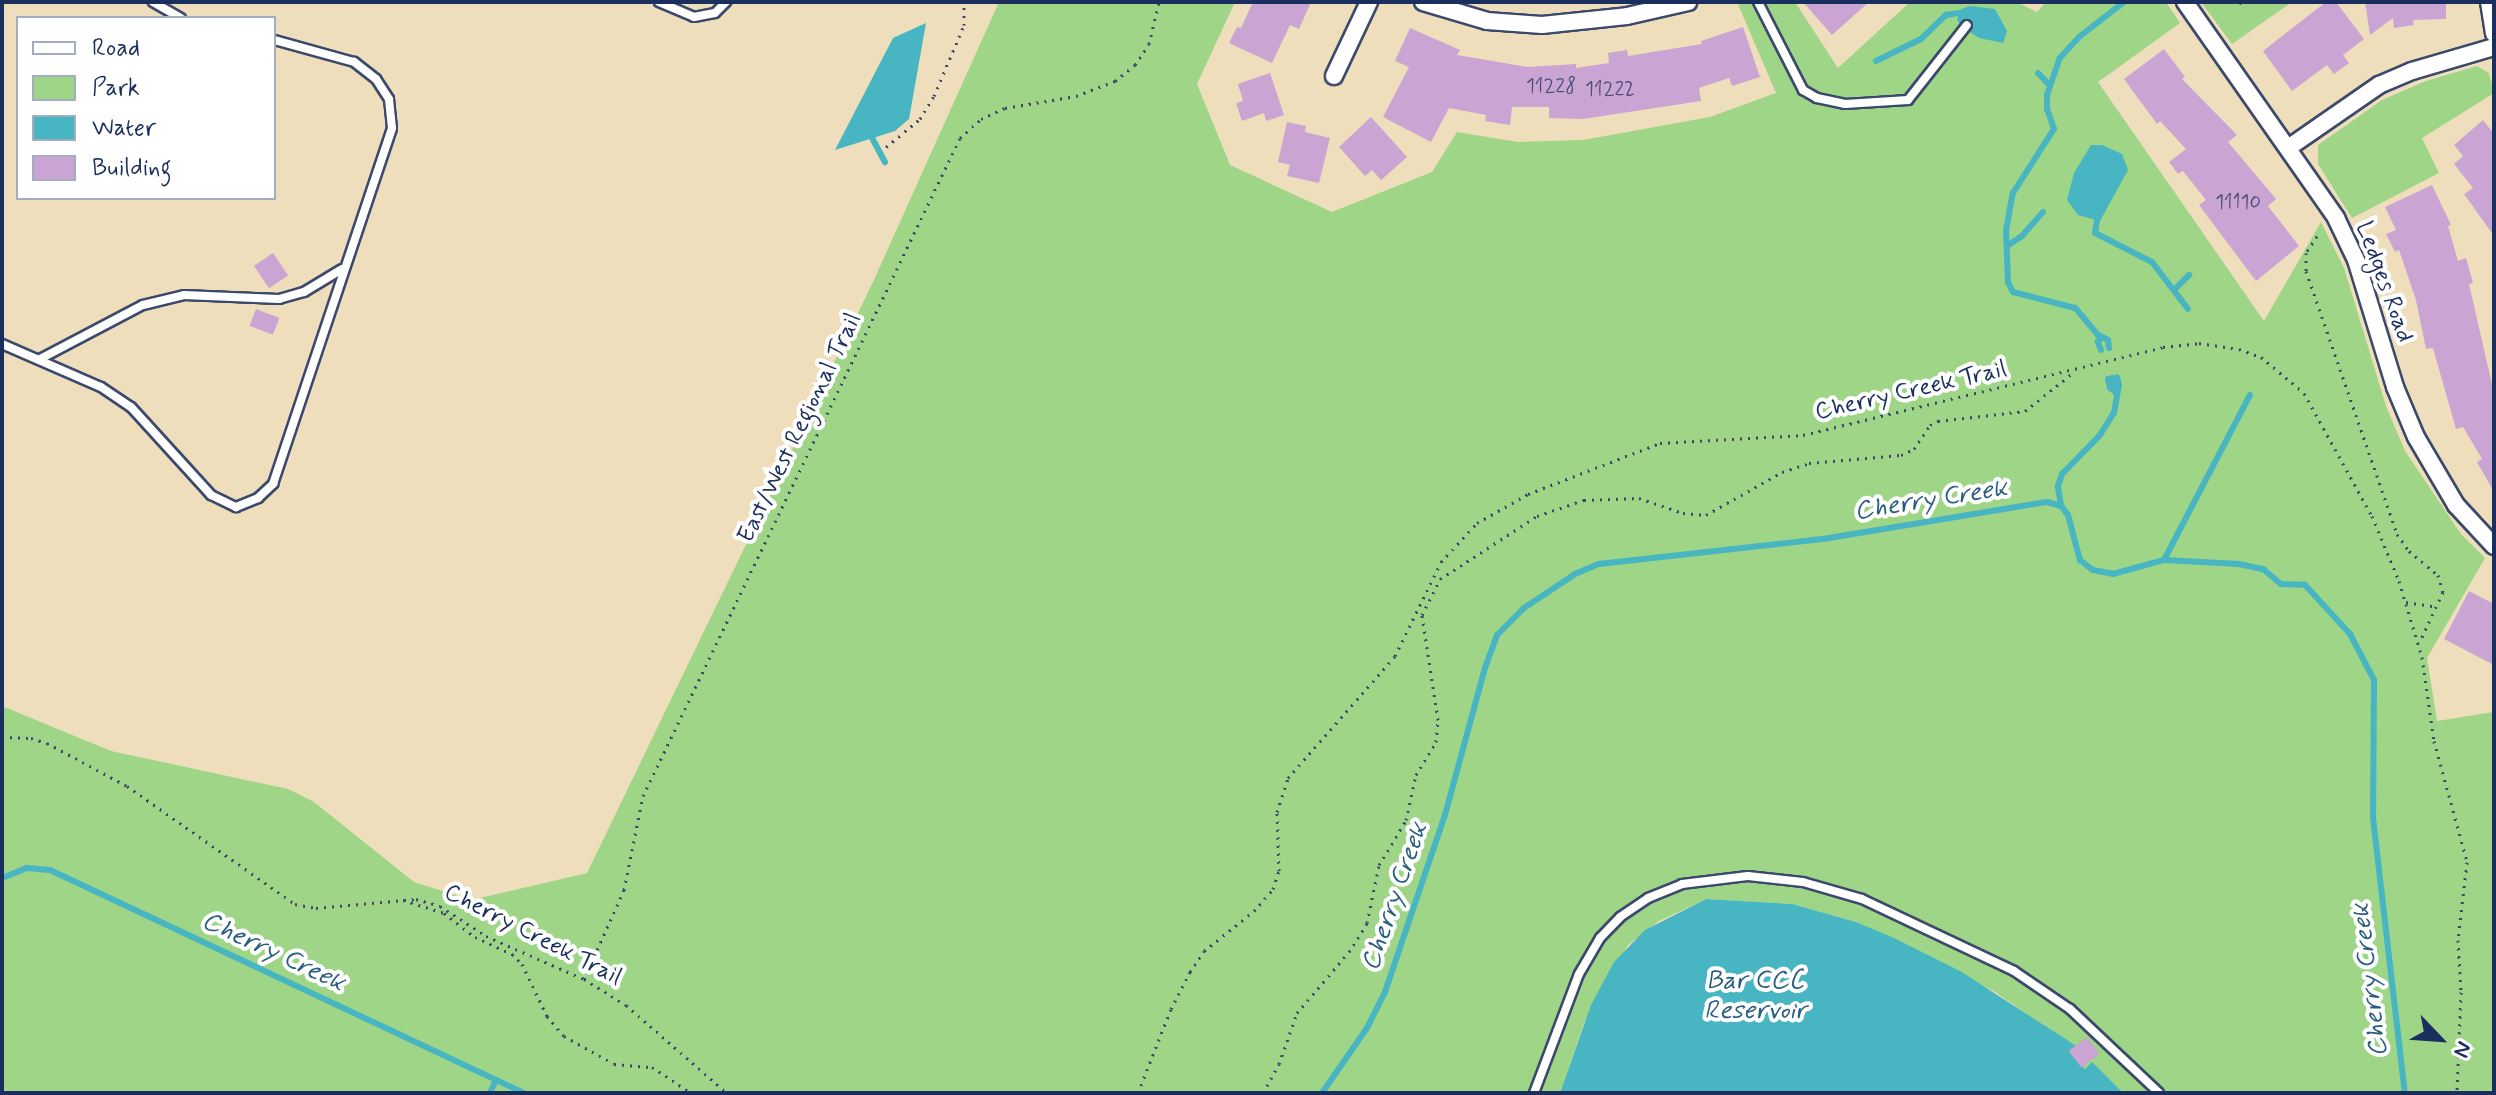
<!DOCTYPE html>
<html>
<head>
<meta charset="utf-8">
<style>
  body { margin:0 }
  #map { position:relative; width:2496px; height:1095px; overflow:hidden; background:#efdebc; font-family:Mynerve,sans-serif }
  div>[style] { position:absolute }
  .green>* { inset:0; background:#9ed586 }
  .water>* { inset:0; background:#47b5c2 }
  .stream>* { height:6px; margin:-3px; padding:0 3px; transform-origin:3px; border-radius:3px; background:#47b5c2 }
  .building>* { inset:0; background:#caa4d3; transform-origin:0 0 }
  .path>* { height:3px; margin-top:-1.5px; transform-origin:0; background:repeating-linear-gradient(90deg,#3b496c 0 2px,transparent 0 8px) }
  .roads { filter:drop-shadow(2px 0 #3b496c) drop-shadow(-2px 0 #3b496c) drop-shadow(0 2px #3b496c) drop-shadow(0 -2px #3b496c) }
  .lane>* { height:8px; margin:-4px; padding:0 4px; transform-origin:4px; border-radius:4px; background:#fff }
  .street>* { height:16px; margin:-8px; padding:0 8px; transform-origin:8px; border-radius:8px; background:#fff }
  span { translate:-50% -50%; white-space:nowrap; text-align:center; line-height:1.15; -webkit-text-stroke:8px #fff; paint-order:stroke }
  .number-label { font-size:20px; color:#474c7b }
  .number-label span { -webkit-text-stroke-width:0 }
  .street-label { font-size:24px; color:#1b2f5e }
  .water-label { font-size:26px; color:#2a5e81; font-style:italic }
  .frame { position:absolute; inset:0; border:4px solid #1b2f5e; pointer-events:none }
  .legend { position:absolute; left:16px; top:16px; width:260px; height:184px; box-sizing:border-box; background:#fff; border:2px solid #a4acbf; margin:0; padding:10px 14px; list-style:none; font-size:24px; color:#1b2f5e }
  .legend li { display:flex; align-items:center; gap:16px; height:40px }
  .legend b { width:40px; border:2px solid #a4acbf }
  .north { position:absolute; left:2400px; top:999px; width:80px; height:80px; -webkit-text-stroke:6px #fff; paint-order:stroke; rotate:115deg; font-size:22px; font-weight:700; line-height:32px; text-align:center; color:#1b2f5e }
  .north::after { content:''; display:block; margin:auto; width:28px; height:36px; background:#1b2f5e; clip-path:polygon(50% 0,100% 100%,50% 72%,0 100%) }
</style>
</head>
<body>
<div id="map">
  <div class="green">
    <i style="clip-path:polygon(999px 2px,1235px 2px,1197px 84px,1230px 165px,1332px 212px,1432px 172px,1457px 132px,1518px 142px,1583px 140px,1710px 117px,1776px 93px,1737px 2px,1795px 2px,1838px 68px,1910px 2px,2016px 2px,2037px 12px,2046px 2px,2166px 2px,2180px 23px,2098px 82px,2264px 321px,2321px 222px,2344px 268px,2386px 406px,2405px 451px,2461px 534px,2485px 558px,2427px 658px,2437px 721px,2494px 712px,2494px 1093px,2123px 1093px,2092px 1063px,2085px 1069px,2069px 1052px,2075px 1047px,1995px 992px,1856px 922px,1792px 904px,1706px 899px,1659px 921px,1628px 945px,1584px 1023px,1560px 1093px,2px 1093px,2px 706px,111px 751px,288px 789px,314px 802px,414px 882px,471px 900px,587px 873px,873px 282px)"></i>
    <i style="clip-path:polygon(2201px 2px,2292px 2px,2232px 44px)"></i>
    <i style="clip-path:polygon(2477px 66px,2489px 73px,2494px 93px,2422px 138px,2439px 173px,2352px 218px,2318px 164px,2318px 145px,2382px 100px,2426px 81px)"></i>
  </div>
  <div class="water">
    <i style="clip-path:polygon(1970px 6px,1995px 9px,2007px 31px,2003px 43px,1979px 38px,1961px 26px,1957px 20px,1961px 9px)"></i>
    <i style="clip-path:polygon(926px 23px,909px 119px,895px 131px,835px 150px,893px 38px)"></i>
    <i style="clip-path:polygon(2091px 145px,2102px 145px,2122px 154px,2128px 170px,2100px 221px,2078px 215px,2067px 200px,2074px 173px)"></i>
    <i style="clip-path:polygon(1706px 899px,1792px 904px,1856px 922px,1894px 938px,1960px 971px,2064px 1038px,2076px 1046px,2070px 1053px,2085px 1069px,2092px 1062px,2123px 1093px,1560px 1093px,1591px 1005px,1614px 962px,1645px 930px)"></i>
  </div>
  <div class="stream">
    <i style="left:1876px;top:61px;width:50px;rotate:-26.1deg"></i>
    <i style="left:1921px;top:39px;width:35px;rotate:-44deg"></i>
    <i style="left:1946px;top:15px;width:12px;rotate:-9deg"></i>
    <i style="left:1958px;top:13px;width:8px;rotate:23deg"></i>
    <i style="left:2038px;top:73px;width:16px;rotate:47deg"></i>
    <i style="left:870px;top:134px;width:32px;rotate:62deg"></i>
    <i style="left:2098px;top:214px;width:19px;rotate:99deg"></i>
    <i style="left:2095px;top:233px;width:64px;rotate:27deg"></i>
    <i style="left:2152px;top:262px;width:59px;rotate:52.5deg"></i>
    <i style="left:2007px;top:246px;width:18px;rotate:-34deg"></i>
    <i style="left:2022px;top:236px;width:32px;rotate:-49deg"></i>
    <i style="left:2175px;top:289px;width:20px;rotate:-45deg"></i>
    <i style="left:2109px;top:348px;width:8px;rotate:-97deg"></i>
    <i style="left:2108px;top:340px;width:11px;rotate:-153deg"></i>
    <i style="left:2098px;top:335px;width:35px;rotate:-130deg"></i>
    <i style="left:2075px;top:308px;width:64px;rotate:-165.5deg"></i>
    <i style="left:2013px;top:292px;width:11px;rotate:-117deg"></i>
    <i style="left:2008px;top:282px;width:51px;rotate:-92.2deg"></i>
    <i style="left:2006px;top:231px;width:39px;rotate:-80deg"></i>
    <i style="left:2013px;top:193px;width:76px;rotate:-57.4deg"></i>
    <i style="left:2054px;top:129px;width:21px;rotate:-109deg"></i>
    <i style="left:2047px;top:109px;width:14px;rotate:-90deg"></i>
    <i style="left:2047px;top:95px;width:39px;rotate:-71deg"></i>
    <i style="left:2060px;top:58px;width:28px;rotate:-48deg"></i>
    <i style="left:2079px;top:37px;width:57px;rotate:-37.9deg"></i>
    <i style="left:2101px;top:350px;width:9px;rotate:-111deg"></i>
    <i style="left:2098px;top:342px;width:5px;rotate:-53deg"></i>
    <i style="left:2112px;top:378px;width:15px;rotate:74deg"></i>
    <i style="left:2108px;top:379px;width:9px;rotate:77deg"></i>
    <i style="left:2110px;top:388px;width:7px;rotate:34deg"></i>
    <i style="left:2061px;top:506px;width:20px;rotate:-99deg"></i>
    <i style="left:2058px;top:486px;width:13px;rotate:-72deg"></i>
    <i style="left:2062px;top:474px;width:54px;rotate:-45.7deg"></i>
    <i style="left:2100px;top:435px;width:26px;rotate:-58deg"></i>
    <i style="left:2114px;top:413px;width:28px;rotate:-80deg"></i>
    <i style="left:2119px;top:385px;width:8px;rotate:-104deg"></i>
    <i style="left:2164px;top:560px;width:186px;rotate:-62.5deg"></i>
    <i style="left:2px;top:878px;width:27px;rotate:-22deg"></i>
    <i style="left:27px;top:868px;width:23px;rotate:5deg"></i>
    <i style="left:50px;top:870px;width:524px;rotate:25.2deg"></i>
    <i style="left:490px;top:1093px;width:14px;rotate:-65deg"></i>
    <i style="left:1322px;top:1093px;width:79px;rotate:-55.3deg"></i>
    <i style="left:1367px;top:1028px;width:40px;rotate:-63.4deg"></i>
    <i style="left:1385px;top:992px;width:187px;rotate:-71.3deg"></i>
    <i style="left:1445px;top:815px;width:152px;rotate:-74.8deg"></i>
    <i style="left:1485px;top:668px;width:35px;rotate:-70deg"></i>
    <i style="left:1497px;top:635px;width:38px;rotate:-45deg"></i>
    <i style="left:1524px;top:608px;width:61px;rotate:-33.7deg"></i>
    <i style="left:1575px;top:574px;width:26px;rotate:-23deg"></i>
    <i style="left:1599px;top:564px;width:231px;rotate:-6.4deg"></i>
    <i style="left:1829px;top:538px;width:221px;rotate:-9.4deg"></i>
    <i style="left:2047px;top:502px;width:15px;rotate:16deg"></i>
    <i style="left:2061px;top:506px;width:11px;rotate:52deg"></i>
    <i style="left:2068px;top:515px;width:47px;rotate:75.1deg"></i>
    <i style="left:2080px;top:560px;width:16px;rotate:38deg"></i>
    <i style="left:2093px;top:570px;width:20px;rotate:11deg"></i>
    <i style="left:2113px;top:574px;width:53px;rotate:-15.4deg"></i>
    <i style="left:2164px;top:560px;width:75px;rotate:3.1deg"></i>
    <i style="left:2239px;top:564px;width:25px;rotate:12deg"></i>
    <i style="left:2263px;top:569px;width:23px;rotate:40deg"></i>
    <i style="left:2281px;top:584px;width:24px;rotate:2deg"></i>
    <i style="left:2305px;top:585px;width:67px;rotate:47.4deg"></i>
    <i style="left:2350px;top:634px;width:52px;rotate:62.4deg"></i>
    <i style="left:2374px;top:680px;width:138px;rotate:90.4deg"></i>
    <i style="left:2373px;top:818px;width:277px;rotate:83.4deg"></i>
  </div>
  <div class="building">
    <i style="clip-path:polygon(1253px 2px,1311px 2px,1299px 29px,1290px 25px,1272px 63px,1229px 43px,1237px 27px,1241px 28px)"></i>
    <i style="clip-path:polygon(1803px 2px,1869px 2px,1832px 35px)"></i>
    <i style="clip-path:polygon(2326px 2px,2336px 2px,2364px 39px,2343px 55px,2349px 63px,2334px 74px,2327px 65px,2292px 91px,2263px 51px)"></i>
    <i style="clip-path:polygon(2365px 2px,2446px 2px,2446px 19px,2413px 20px,2414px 25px,2394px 28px,2393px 18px,2370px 35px)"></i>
    <i style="clip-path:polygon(1743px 27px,1760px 77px,1732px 86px,1729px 78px,1699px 88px,1701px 101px,1583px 119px,1549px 118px,1549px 107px,1512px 107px,1510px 125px,1485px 121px,1486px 115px,1449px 108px,1431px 142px,1383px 117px,1409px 67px,1395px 61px,1410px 28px,1460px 50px,1457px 55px,1528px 67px,1576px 64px,1576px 68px,1609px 63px,1608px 53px,1627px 50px,1628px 56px,1702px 44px,1701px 41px)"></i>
    <i style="clip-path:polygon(2164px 49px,2185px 77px,2182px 79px,2237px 135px,2228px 142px,2276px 199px,2268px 206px,2299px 246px,2256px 281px,2199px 205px,2206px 200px,2183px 171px,2178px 174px,2169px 162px,2186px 149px,2160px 121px,2157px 124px,2124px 79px)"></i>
    <i style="clip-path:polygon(1270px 73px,1284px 115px,1266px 121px,1264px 113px,1242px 121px,1236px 103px,1243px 101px,1238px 84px)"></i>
    <i style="clip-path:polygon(1371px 117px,1407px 157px,1381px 180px,1372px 170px,1365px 176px,1339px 147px)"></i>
    <i style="clip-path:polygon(2483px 120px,2494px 134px,2494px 236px,2464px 194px,2473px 188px,2454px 164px,2463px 156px,2454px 145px)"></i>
    <i style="clip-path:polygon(1287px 122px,1306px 126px,1305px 132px,1330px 138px,1319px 183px,1287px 176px,1290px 165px,1278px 162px)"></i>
    <i style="clip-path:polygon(2432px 185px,2451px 225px,2448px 226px,2458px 261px,2466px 258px,2473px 283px,2469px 284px,2494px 393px,2494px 492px,2477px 462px,2482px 459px,2463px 427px,2456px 429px,2433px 348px,2426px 349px,2416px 300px,2399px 250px,2395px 252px,2386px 234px,2396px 230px,2385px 207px)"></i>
    <i style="left:273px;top:253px;width:27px;height:23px;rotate:56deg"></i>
    <i style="left:256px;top:309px;width:25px;height:18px;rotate:21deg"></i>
    <i style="clip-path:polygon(2469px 591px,2494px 604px,2494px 665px,2444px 639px)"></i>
    <i style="left:2087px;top:1037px;width:21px;height:23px;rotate:53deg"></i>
  </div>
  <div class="path">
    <i style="left:1341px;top:2px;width:1px"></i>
    <i style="left:2240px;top:2px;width:5px;rotate:53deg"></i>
    <i style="left:886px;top:147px;width:44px;rotate:-39.5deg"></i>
    <i style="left:920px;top:119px;width:27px;rotate:-59deg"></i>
    <i style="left:934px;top:96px;width:77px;rotate:-67.1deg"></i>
    <i style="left:964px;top:25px;width:23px;rotate:-90deg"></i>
    <i style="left:2317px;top:236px;width:20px;rotate:123deg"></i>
    <i style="left:2306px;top:253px;width:18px;rotate:90deg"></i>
    <i style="left:2306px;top:271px;width:278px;rotate:70.9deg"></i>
    <i style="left:2397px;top:534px;width:21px;rotate:55deg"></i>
    <i style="left:2409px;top:551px;width:38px;rotate:40deg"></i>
    <i style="left:2438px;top:575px;width:18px;rotate:74deg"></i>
    <i style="left:2443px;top:592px;width:54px;rotate:115.1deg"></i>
    <i style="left:2406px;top:602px;width:31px;rotate:9deg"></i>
    <i style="left:2px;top:737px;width:29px;rotate:2deg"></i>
    <i style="left:31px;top:738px;width:17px;rotate:17deg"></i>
    <i style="left:47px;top:743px;width:91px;rotate:28.3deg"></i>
    <i style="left:127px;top:786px;width:205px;rotate:35.1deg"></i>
    <i style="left:295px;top:904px;width:21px;rotate:11deg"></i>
    <i style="left:316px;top:908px;width:100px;rotate:-5.1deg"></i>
    <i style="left:416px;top:899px;width:25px;rotate:16deg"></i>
    <i style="left:440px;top:906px;width:55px;rotate:33.1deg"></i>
    <i style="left:486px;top:936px;width:107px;rotate:23.7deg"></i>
    <i style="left:584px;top:979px;width:49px;rotate:31.8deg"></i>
    <i style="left:626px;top:1005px;width:134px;rotate:41.1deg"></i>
    <i style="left:403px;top:900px;width:43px;rotate:17.6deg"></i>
    <i style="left:444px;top:913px;width:39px;rotate:38deg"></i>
    <i style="left:475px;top:937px;width:41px;rotate:24.7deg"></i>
    <i style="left:512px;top:954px;width:14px;rotate:45deg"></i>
    <i style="left:522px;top:964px;width:58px;rotate:64.3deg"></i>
    <i style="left:547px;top:1016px;width:26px;rotate:50deg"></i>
    <i style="left:564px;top:1036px;width:57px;rotate:29.2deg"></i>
    <i style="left:614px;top:1064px;width:38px;rotate:5deg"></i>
    <i style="left:652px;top:1067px;width:47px;rotate:33.7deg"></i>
    <i style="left:584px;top:979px;width:98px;rotate:-65.8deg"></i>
    <i style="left:624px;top:890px;width:96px;rotate:-78.6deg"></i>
    <i style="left:643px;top:796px;width:730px;rotate:-64.28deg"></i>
    <i style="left:960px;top:138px;width:28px;rotate:-42deg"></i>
    <i style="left:981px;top:119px;width:26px;rotate:-25deg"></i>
    <i style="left:1005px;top:108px;width:72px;rotate:-9.6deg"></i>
    <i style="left:1076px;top:96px;width:42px;rotate:-21deg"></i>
    <i style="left:1115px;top:81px;width:26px;rotate:-39deg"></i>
    <i style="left:1135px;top:65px;width:25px;rotate:-56deg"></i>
    <i style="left:1149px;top:44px;width:43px;rotate:-76.6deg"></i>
    <i style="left:1138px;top:1093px;width:90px;rotate:-68.6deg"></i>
    <i style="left:1171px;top:1009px;width:42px;rotate:-62.8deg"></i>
    <i style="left:1190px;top:972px;width:25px;rotate:-56deg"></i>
    <i style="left:1204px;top:951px;width:64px;rotate:-38.7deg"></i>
    <i style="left:1254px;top:911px;width:29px;rotate:-49deg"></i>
    <i style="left:1273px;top:889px;width:19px;rotate:-72deg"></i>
    <i style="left:1279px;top:871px;width:59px;rotate:-91.9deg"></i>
    <i style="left:1277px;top:812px;width:36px;rotate:-72deg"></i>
    <i style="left:1288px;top:778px;width:162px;rotate:-48.7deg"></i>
    <i style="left:1395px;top:656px;width:105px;rotate:-63.9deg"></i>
    <i style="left:1441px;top:562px;width:53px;rotate:-47.3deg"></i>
    <i style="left:1477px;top:523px;width:59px;rotate:-29.6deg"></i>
    <i style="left:1528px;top:494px;width:142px;rotate:-21.1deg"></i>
    <i style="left:1660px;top:443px;width:143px;rotate:-3.2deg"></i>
    <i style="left:1803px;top:435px;width:371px;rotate:-13.7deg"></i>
    <i style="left:2163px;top:347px;width:36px;rotate:-6deg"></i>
    <i style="left:2199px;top:343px;width:40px;rotate:8.5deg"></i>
    <i style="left:2239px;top:349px;width:23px;rotate:20deg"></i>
    <i style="left:2261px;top:357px;width:56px;rotate:39.9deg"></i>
    <i style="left:2304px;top:393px;width:141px;rotate:61.1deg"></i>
    <i style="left:2372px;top:516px;width:70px;rotate:67.4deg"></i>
    <i style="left:2399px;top:581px;width:79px;rotate:73.2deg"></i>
    <i style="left:2422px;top:657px;width:85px;rotate:81.9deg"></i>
    <i style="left:2434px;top:741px;width:125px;rotate:74.7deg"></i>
    <i style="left:2467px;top:862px;width:79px;rotate:96.6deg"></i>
    <i style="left:2458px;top:940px;width:52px;rotate:86.7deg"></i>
    <i style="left:2461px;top:992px;width:101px;rotate:92.3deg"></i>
    <i style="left:1263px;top:1093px;width:33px;rotate:-61deg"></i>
    <i style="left:1279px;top:1064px;width:54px;rotate:-70.6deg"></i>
    <i style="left:1297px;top:1013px;width:80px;rotate:-49.6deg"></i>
    <i style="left:1349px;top:952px;width:34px;rotate:-58deg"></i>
    <i style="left:1367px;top:923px;width:59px;rotate:-78.3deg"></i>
    <i style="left:1379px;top:865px;width:52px;rotate:-59deg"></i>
    <i style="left:1406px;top:820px;width:46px;rotate:-77.5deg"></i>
    <i style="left:1416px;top:775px;width:39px;rotate:-59deg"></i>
    <i style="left:1436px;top:742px;width:22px;rotate:-85deg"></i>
    <i style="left:1438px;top:720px;width:106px;rotate:-98.7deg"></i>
    <i style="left:1422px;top:615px;width:40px;rotate:-63.4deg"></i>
    <i style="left:1440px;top:579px;width:116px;rotate:-33deg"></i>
    <i style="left:1537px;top:516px;width:50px;rotate:-18.8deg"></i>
    <i style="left:1584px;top:500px;width:55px;rotate:-2.1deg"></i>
    <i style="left:1639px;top:498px;width:46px;rotate:18.8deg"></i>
    <i style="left:1683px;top:513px;width:23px;rotate:5deg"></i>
    <i style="left:1706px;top:515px;width:87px;rotate:-29.5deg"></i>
    <i style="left:1782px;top:472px;width:28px;rotate:-18deg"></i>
    <i style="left:1809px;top:463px;width:92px;rotate:-5deg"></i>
    <i style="left:1901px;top:455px;width:14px;rotate:-25deg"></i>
    <i style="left:1914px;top:449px;width:29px;rotate:-56deg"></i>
    <i style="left:1930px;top:425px;width:9px;rotate:-27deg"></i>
    <i style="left:1938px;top:421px;width:88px;rotate:-6.6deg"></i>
    <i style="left:2025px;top:411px;width:63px;rotate:-38.5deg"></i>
  </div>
  <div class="roads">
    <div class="lane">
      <i style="left:153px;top:2px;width:32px;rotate:30deg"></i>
      <i style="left:659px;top:2px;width:38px;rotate:23deg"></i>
      <i style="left:694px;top:17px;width:21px;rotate:-11deg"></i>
      <i style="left:715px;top:13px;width:16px;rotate:-45deg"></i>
      <i style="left:1758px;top:2px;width:99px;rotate:62.9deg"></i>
      <i style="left:1803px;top:90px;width:16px;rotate:30deg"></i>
      <i style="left:1817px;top:98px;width:29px;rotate:12deg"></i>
      <i style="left:1845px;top:104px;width:63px;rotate:-3.6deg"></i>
      <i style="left:1908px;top:100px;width:95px;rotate:-51.8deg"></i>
      <i style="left:2px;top:344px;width:108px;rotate:23.5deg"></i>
      <i style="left:101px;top:387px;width:36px;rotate:34deg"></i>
      <i style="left:131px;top:407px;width:119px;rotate:47.7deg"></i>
      <i style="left:211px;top:495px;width:28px;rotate:26deg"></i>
      <i style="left:236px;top:507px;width:24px;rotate:-22deg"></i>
      <i style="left:258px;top:498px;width:21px;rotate:-43deg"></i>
      <i style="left:273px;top:484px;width:375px;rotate:-71.5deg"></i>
      <i style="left:392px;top:128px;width:29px;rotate:-96deg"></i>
      <i style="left:389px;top:99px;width:24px;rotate:-123deg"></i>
      <i style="left:376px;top:79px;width:28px;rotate:-142deg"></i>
      <i style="left:354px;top:62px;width:83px;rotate:-164.6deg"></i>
      <i style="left:40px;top:359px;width:116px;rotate:-27.7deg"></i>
      <i style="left:143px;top:305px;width:42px;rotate:-13.7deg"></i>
      <i style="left:184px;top:295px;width:95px;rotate:2.4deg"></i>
      <i style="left:279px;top:299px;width:26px;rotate:-16deg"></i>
      <i style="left:304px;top:292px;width:44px;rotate:-31.2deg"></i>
      <i style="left:1534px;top:1093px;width:127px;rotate:-69.3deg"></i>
      <i style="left:1579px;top:974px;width:42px;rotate:-59.7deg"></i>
      <i style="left:1600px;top:938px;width:29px;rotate:-46deg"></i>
      <i style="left:1620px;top:917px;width:34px;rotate:-34deg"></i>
      <i style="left:1648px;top:898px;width:37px;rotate:-22deg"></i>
      <i style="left:1682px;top:884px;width:66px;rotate:-6.9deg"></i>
      <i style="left:1748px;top:876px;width:55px;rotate:6.2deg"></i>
      <i style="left:1803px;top:882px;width:61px;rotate:16.1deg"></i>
      <i style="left:1862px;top:899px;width:168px;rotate:25.3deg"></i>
      <i style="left:2014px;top:971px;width:68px;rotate:34.2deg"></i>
      <i style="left:2070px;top:1009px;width:122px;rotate:43.3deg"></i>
    </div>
    <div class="street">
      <i style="left:1423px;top:2px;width:67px;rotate:16.5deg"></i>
      <i style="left:1487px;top:21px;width:55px;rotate:4.2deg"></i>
      <i style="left:1542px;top:25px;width:85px;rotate:-6deg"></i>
      <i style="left:1627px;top:16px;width:63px;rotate:-12.9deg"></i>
      <i style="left:2185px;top:2px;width:264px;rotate:55deg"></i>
      <i style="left:2336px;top:218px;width:47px;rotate:64.5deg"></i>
      <i style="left:2356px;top:260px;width:133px;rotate:72.9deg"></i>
      <i style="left:2395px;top:387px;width:54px;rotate:67.2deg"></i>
      <i style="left:2416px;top:437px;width:79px;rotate:59.5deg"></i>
      <i style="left:2456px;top:505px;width:56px;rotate:47.2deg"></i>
      <i style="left:2489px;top:2px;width:32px;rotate:81deg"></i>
      <i style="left:1334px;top:76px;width:82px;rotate:-64.7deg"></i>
      <i style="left:2288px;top:148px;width:111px;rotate:-34.7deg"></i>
      <i style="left:2379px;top:85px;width:36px;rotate:-23deg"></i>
      <i style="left:2412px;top:71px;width:85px;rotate:-16.3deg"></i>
    </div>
  </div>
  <div class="number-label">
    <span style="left:1551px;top:86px">11228</span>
    <span style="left:1610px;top:89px">11222</span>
    <span style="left:2238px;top:202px">11110</span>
  </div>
  <div class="street-label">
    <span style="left:2384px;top:282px;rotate:70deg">Ledges Road</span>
    <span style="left:1911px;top:391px;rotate:-13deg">Cherry Creek Trail</span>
    <span style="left:800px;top:428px;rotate:-64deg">East/West Regional Trail</span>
    <span style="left:533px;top:935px;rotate:27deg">Cherry Creek Trail</span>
  </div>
  <div class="water-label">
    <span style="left:1931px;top:501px;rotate:-9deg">Cherry Creek</span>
    <span style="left:1396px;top:897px;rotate:-71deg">Cherry Creek</span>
    <span style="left:273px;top:953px;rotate:25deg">Cherry Creek</span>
    <span style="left:2371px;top:980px;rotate:-97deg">Cherry Creek</span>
    <span style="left:1755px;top:997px">Bar CCC<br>Reservoir</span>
  </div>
  <div class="frame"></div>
  <ul class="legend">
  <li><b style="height:10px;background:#fff"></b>Road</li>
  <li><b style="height:22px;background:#9ed586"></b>Park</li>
  <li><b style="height:22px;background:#47b5c2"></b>Water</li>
  <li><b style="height:22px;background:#caa4d3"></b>Building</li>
  </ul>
  <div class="north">N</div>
</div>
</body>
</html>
